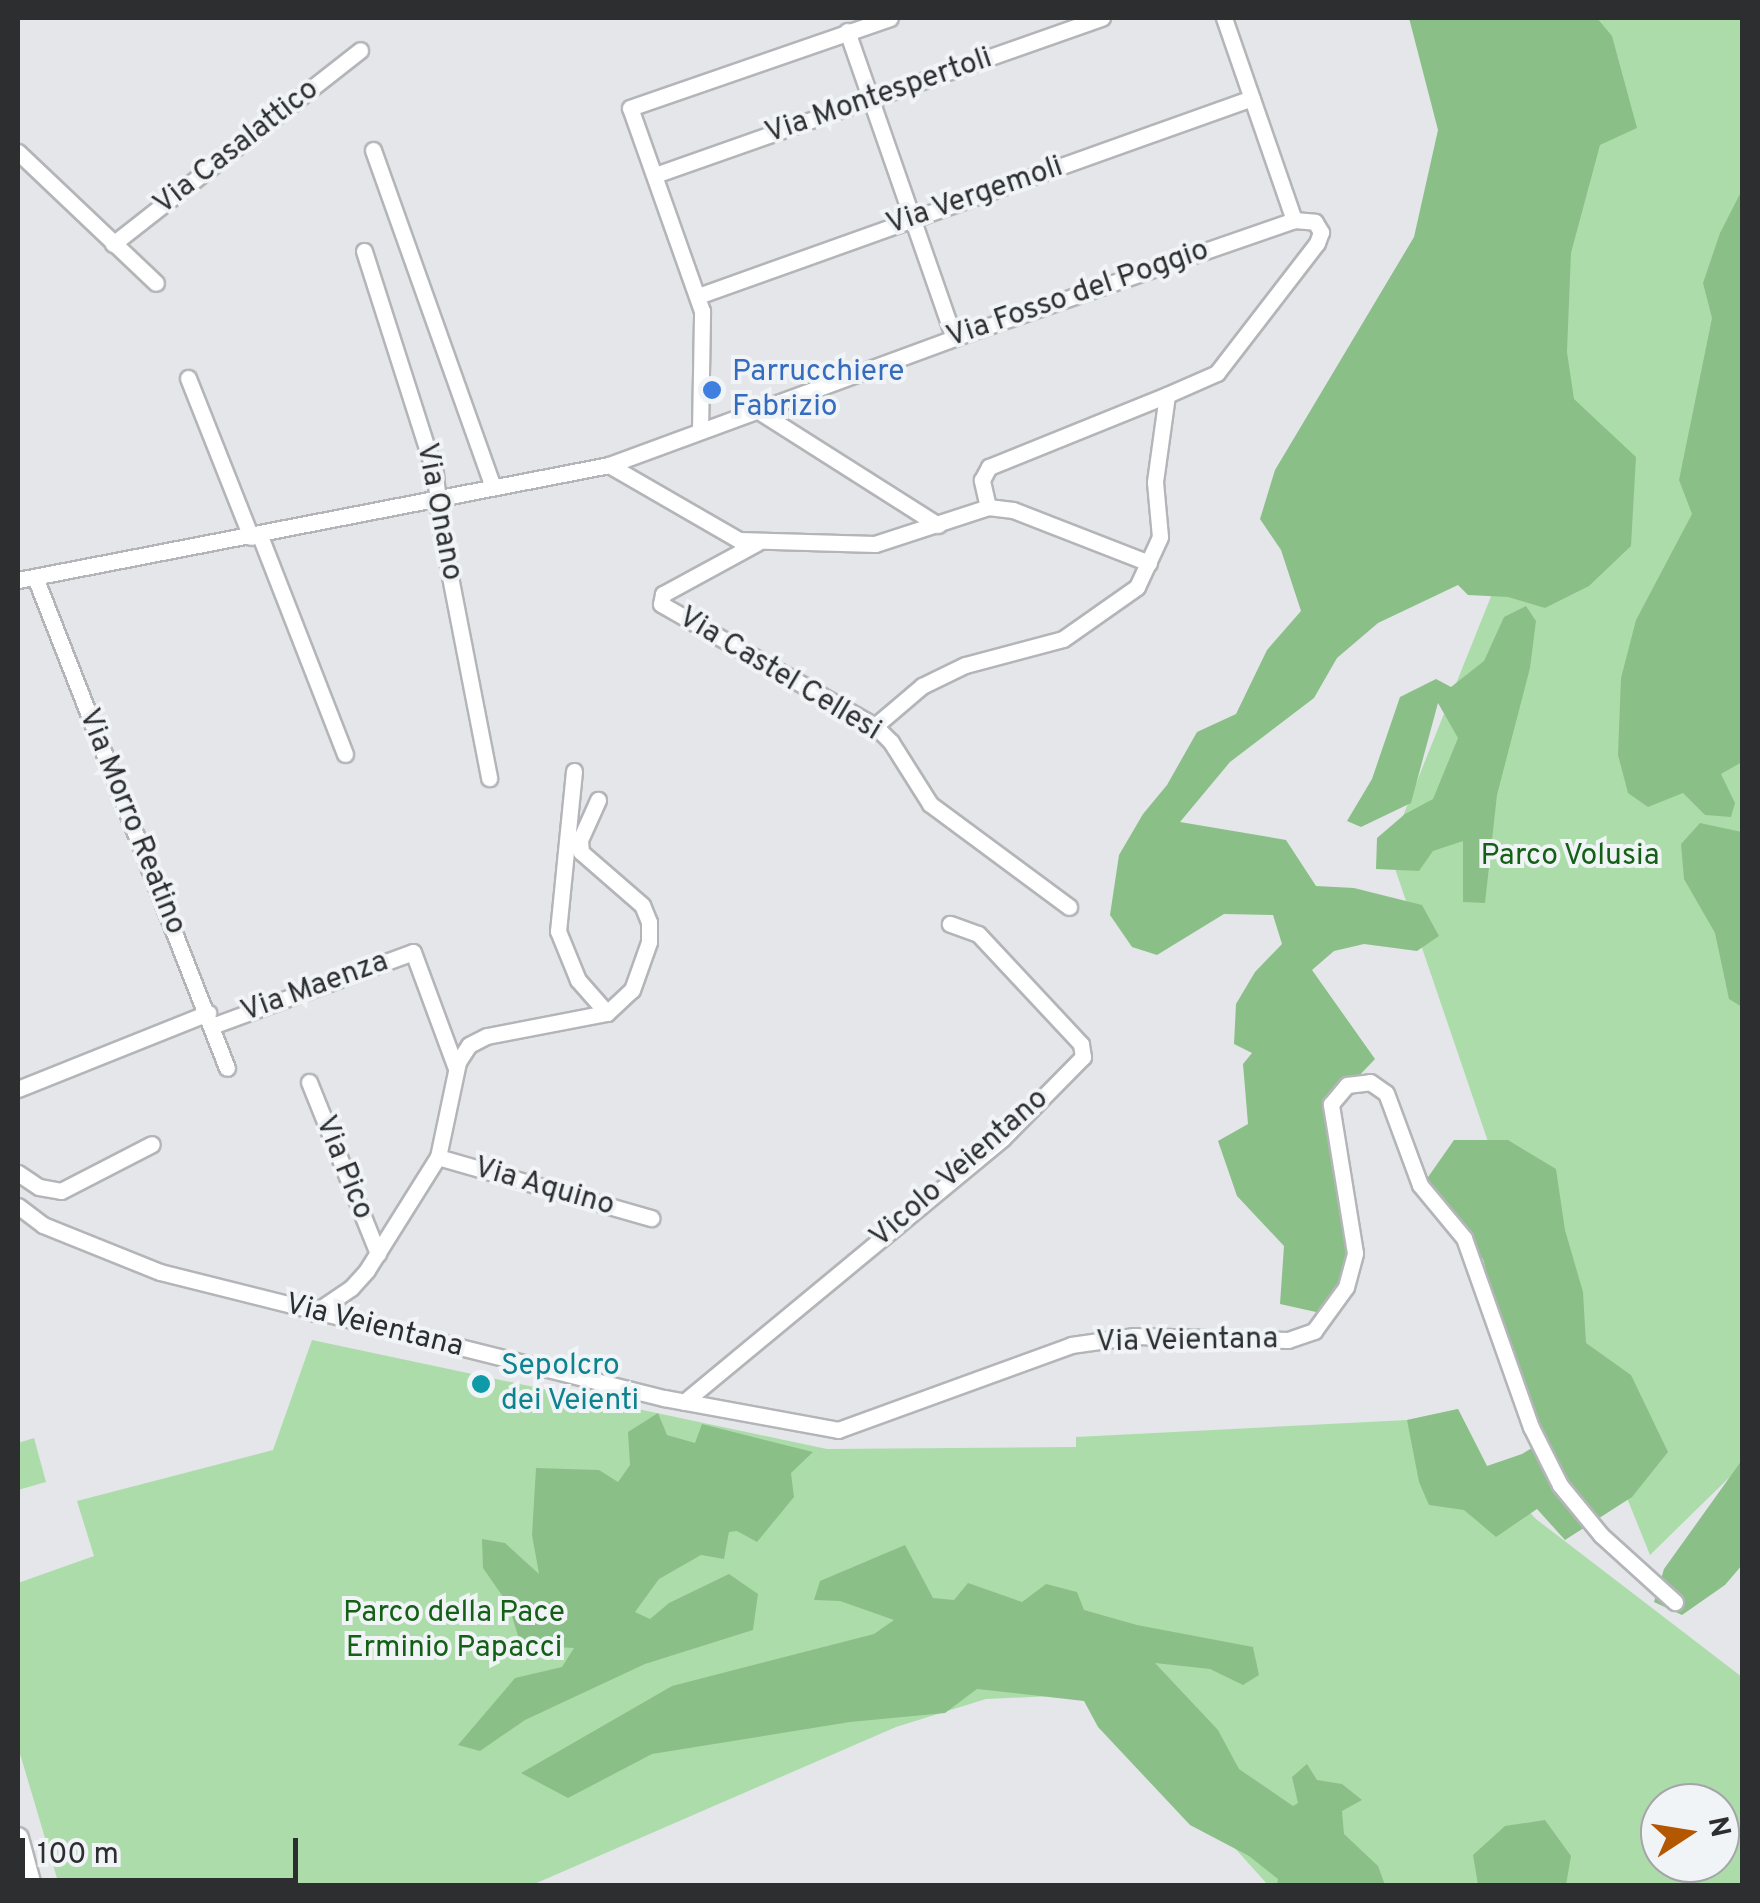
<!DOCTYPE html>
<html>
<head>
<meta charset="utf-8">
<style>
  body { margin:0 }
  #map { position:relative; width:1760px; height:1903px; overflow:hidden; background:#e4e6ea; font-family:Overpass,sans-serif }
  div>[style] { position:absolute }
  .green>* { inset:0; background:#addcab }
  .forest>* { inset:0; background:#8ac087 }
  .roads { filter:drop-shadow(2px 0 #b3b5b8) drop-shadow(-2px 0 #b3b5b8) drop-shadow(0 2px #b3b5b8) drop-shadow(0 -2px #b3b5b8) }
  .minor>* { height:15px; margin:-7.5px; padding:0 7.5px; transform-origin:7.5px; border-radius:7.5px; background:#fff }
  .tertiary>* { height:20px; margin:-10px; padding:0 10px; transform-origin:10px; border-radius:10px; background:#fff }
  .dots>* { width:28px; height:28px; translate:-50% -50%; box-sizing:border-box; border:5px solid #f1f4f7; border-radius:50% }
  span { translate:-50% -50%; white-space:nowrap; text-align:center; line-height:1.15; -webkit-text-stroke:8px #f1f4f7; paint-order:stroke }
  .street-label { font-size:30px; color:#2d2e2f }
  .shop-label { font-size:30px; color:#366cbe }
  .left { translate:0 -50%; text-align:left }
  .park-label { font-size:30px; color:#156017 }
  .culture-label { font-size:30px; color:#0d838f }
  .frame { position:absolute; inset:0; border:20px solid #2d2e2f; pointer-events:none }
  .north { position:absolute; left:1640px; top:1783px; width:100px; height:100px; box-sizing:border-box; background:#f1f4f7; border:2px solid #a3a5a7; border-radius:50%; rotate:78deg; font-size:28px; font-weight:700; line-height:40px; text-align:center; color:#2d2e2f }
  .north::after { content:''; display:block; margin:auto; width:35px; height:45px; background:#b45701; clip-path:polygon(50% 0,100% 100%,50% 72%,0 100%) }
  .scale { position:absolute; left:20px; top:1838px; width:278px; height:45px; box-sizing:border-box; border:5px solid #2d2e2f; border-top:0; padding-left:12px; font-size:30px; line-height:35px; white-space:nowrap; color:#2d2e2f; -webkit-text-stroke:8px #f1f4f7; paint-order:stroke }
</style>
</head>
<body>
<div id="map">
  <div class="green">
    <i style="clip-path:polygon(1536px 18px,1742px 18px,1742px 1465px,1650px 1555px,1515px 1221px,1389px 851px,1502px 569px)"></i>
    <i style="clip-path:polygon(evenodd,312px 1340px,827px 1449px,1076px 1447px,1076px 1437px,1407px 1420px,1458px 1409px,1487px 1466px,1536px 1519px,1742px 1677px,1742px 1885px,1268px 1885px,1096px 1694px,986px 1699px,896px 1727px,532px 1885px,59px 1885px,18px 1747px,18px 1583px,94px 1556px,77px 1501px,273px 1450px,312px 1340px,1660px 1803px,1720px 1803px,1720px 1863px,1660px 1863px,1660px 1803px)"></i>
    <i style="clip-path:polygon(34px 1438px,46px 1482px,18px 1490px,18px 1443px)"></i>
  </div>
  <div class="forest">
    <i style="clip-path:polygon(1409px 18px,1597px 18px,1612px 36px,1637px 128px,1600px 145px,1571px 253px,1567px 352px,1574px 399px,1636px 457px,1631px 546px,1589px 586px,1545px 608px,1508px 597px,1468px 595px,1458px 585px,1378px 623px,1337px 658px,1314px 698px,1230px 762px,1180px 822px,1286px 840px,1316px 886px,1354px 888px,1422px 905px,1439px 936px,1417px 951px,1364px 944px,1334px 951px,1312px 970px,1375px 1059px,1337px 1099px,1351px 1247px,1334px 1316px,1280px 1304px,1284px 1246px,1237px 1196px,1218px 1141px,1248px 1124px,1243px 1064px,1252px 1053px,1234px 1044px,1236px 1004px,1255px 972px,1282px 944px,1273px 915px,1224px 914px,1157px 955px,1132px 947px,1110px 915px,1119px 855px,1143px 814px,1167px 785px,1197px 732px,1236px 714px,1267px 650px,1301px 611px,1281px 550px,1260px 519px,1275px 470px,1414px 237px,1438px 130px)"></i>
    <i style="clip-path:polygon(1742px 190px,1742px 762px,1721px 774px,1735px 803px,1731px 817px,1705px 815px,1683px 793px,1648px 807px,1628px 793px,1618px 755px,1621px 678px,1636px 620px,1692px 514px,1679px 480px,1712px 318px,1703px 283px,1720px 233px)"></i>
    <i style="clip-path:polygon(1526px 606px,1536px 621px,1530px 668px,1497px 795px,1485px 903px,1463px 902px,1463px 841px,1433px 851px,1419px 871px,1376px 869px,1377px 838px,1405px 814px,1433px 799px,1458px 738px,1438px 703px,1411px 803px,1361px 827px,1347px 821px,1372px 779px,1400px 697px,1436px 679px,1451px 687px,1484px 661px,1504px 617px)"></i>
    <i style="clip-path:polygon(1700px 823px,1742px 832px,1742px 1007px,1729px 999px,1715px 933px,1684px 879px,1681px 844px)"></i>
    <i style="clip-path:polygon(1454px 1140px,1508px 1140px,1556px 1169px,1565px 1230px,1583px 1292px,1586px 1343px,1631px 1375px,1668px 1452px,1632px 1497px,1565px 1540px,1537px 1509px,1496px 1537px,1464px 1510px,1429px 1505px,1419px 1482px,1407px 1420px,1458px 1409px,1487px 1466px,1522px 1454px,1545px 1440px,1508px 1358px,1483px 1259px,1442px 1225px,1426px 1180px)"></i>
    <i style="clip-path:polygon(658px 1413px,667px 1435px,695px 1443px,702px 1424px,813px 1452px,791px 1473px,794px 1497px,757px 1542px,737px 1531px,729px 1532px,724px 1559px,701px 1555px,659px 1579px,635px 1612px,650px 1619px,669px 1603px,729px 1574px,758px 1594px,753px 1630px,645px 1664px,525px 1720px,480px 1751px,458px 1745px,515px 1678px,562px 1667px,574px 1648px,521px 1645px,508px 1604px,483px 1568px,482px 1539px,505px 1543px,539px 1574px,532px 1535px,536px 1468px,599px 1470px,618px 1482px,630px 1465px,628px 1432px)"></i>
    <i style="clip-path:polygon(1742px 1460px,1742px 1565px,1725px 1585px,1682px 1615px,1654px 1602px,1664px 1569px)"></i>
    <i style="clip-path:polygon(905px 1545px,933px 1598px,954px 1600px,968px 1583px,1022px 1602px,1046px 1584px,1077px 1592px,1084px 1610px,1137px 1625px,1253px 1647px,1259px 1675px,1243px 1685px,1210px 1669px,1155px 1663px,1218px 1730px,1239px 1769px,1293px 1806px,1298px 1803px,1292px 1777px,1307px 1764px,1317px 1780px,1342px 1784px,1362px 1800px,1342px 1811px,1344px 1834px,1378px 1866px,1385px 1885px,1277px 1885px,1278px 1879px,1249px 1856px,1190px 1825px,1098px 1727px,1084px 1701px,977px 1689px,945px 1713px,850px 1722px,652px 1754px,568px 1798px,521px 1773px,672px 1686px,874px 1634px,894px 1620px,840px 1601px,814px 1600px,820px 1581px)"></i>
    <i style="clip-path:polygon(1545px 1820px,1571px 1856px,1566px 1885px,1478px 1885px,1473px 1855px,1505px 1826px)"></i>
  </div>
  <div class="roads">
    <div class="minor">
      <i style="left:1224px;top:18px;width:214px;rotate:70.9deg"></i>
      <i style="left:847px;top:31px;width:325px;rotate:70.8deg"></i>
      <i style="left:373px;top:150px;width:356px;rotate:70.4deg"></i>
      <i style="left:18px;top:152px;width:190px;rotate:43.5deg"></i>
      <i style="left:655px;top:175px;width:474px;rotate:-19.4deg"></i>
      <i style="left:113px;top:244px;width:314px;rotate:-38.1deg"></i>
      <i style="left:364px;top:251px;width:233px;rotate:72.3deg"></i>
      <i style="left:435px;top:473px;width:52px;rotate:84.5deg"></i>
      <i style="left:440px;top:525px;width:258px;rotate:79deg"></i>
      <i style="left:698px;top:296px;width:588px;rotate:-19.67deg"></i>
      <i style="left:188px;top:378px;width:171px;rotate:68.4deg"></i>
      <i style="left:760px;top:412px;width:211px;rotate:32.4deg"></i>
      <i style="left:700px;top:431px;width:120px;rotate:-89deg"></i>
      <i style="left:702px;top:311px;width:215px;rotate:-109.5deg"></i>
      <i style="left:630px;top:108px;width:275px;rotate:-19.1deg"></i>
      <i style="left:609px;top:465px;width:150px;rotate:30deg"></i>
      <i style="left:739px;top:540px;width:136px;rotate:1.7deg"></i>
      <i style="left:875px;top:544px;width:119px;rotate:-18.1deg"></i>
      <i style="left:988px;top:507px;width:28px;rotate:-103deg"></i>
      <i style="left:982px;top:480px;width:15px;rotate:-62deg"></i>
      <i style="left:989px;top:467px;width:192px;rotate:-22deg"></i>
      <i style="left:988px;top:507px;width:25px;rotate:7deg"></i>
      <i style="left:1013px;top:510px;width:146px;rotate:21.3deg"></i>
      <i style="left:260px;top:536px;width:234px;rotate:68.7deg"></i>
      <i style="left:757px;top:543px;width:107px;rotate:151.5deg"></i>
      <i style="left:663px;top:594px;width:10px;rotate:101deg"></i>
      <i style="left:661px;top:604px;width:246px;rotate:29.7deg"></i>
      <i style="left:875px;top:726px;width:23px;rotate:45deg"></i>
      <i style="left:891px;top:742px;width:73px;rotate:57.8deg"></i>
      <i style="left:930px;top:804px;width:173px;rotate:36.5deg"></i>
      <i style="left:35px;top:577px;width:527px;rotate:68.64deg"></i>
      <i style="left:18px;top:580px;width:602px;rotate:-11.01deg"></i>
      <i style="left:609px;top:465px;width:368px;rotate:-20.2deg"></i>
      <i style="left:954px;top:338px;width:360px;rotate:-19.1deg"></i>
      <i style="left:1294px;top:220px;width:21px;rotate:5deg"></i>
      <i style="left:1315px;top:222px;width:12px;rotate:59deg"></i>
      <i style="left:1321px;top:232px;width:12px;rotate:110deg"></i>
      <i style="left:1317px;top:243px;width:164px;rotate:127.6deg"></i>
      <i style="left:1217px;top:373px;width:55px;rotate:156.3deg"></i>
      <i style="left:1167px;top:395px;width:88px;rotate:97.9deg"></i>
      <i style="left:1155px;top:482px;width:55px;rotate:84.8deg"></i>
      <i style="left:1160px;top:537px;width:55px;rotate:114.7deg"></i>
      <i style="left:1137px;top:587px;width:90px;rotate:144.9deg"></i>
      <i style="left:1063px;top:639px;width:101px;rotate:165.1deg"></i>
      <i style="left:965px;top:665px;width:48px;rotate:154deg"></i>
      <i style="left:922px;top:686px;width:62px;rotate:139.6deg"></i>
      <i style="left:574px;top:771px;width:161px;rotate:95.7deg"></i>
      <i style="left:558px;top:931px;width:53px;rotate:67.8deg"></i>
      <i style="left:578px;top:980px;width:44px;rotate:48.7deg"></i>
      <i style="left:212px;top:1026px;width:214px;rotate:-20.2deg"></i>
      <i style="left:413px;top:952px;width:124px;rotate:69.7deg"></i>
      <i style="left:309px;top:1082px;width:185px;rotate:68.1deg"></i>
      <i style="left:18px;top:1089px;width:205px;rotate:-21.8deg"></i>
      <i style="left:438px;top:1157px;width:222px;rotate:16deg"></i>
      <i style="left:18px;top:1173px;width:25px;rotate:34deg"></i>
      <i style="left:39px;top:1187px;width:22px;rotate:10deg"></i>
      <i style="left:61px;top:1191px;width:102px;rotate:-27.3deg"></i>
      <i style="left:18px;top:1206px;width:31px;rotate:37deg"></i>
      <i style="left:43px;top:1225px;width:126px;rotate:21.9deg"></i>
      <i style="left:160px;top:1272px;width:520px;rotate:14.04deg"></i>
      <i style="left:664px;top:1398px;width:177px;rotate:10.4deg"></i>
      <i style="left:838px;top:1430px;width:248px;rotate:-20deg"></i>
      <i style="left:1071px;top:1345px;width:64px;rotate:-8.1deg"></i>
      <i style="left:1134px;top:1336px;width:154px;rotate:1.5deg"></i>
      <i style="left:1288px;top:1340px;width:28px;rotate:-19deg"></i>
      <i style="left:1314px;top:1331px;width:54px;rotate:-54deg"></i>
      <i style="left:1346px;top:1287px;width:35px;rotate:-75deg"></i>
      <i style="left:1355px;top:1253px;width:151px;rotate:-99.2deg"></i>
      <i style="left:1331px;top:1104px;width:25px;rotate:-50deg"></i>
      <i style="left:1347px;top:1085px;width:23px;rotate:-7deg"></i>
      <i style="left:1370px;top:1082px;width:19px;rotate:35deg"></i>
      <i style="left:1386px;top:1093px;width:98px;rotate:69.7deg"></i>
      <i style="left:1420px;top:1185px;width:69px;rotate:50.3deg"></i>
      <i style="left:1464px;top:1238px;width:201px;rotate:70.5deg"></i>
      <i style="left:1531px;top:1427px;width:65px;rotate:63.4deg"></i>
      <i style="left:1560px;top:1485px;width:65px;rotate:50.6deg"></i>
      <i style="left:1601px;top:1535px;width:100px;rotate:42.2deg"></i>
      <i style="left:314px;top:1313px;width:45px;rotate:-34deg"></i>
      <i style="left:351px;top:1288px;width:24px;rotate:-48deg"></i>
      <i style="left:367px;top:1270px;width:133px;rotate:-57.9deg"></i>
      <i style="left:438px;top:1157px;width:97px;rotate:-78.1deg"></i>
      <i style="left:458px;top:1062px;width:20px;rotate:-57deg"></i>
      <i style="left:469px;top:1045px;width:20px;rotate:-27deg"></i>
      <i style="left:487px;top:1036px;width:122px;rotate:-10.9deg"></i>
      <i style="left:607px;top:1013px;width:34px;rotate:-43deg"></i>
      <i style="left:632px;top:990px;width:51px;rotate:-70.5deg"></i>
      <i style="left:649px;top:942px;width:20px;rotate:-90deg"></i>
      <i style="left:649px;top:922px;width:18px;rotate:-112deg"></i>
      <i style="left:642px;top:905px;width:81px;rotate:-139deg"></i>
      <i style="left:581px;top:852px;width:12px;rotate:-95deg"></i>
      <i style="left:580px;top:840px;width:44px;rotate:-65.8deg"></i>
      <i style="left:684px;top:1402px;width:414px;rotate:-39.6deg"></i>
      <i style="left:1003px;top:1138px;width:114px;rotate:-45.4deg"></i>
      <i style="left:1083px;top:1057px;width:13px;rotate:-99deg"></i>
      <i style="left:1081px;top:1044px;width:151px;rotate:-133.1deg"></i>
      <i style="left:978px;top:934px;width:30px;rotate:-160deg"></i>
    </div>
    <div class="tertiary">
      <i style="left:18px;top:1838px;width:50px;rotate:74.8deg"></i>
    </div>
  </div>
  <div class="dots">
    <i style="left:712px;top:390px;background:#3f7fe0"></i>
    <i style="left:481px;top:1384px;background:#0f9aa8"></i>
  </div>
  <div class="street-label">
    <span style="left:879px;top:97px;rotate:-19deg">Via Montespertoli</span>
    <span style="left:237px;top:148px;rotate:-38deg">Via Casalattico</span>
    <span style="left:975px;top:197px;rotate:-19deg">Via Vergemoli</span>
    <span style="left:1078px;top:295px;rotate:-19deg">Via Fosso del Poggio</span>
    <span style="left:438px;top:512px;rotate:79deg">Via Onano</span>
    <span style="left:779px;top:675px;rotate:31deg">Via Castel Cellesi</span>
    <span style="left:131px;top:822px;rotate:68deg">Via Morro Reatino</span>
    <span style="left:315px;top:988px;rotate:-20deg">Via Maenza</span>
    <span style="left:343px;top:1168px;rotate:68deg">Via Pico</span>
    <span style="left:960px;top:1169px;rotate:-41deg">Vicolo Veientano</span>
    <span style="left:544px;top:1188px;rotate:16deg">Via Aquino</span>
    <span style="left:374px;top:1327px;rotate:14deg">Via Veientana</span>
    <span style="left:1187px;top:1342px;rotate:-1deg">Via Veientana</span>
  </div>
  <div class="shop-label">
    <span class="left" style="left:732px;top:390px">Parrucchiere<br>Fabrizio</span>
  </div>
  <div class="park-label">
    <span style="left:1570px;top:857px">Parco Volusia</span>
    <span style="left:454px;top:1631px">Parco della Pace<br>Erminio Papacci</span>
  </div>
  <div class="culture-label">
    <span class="left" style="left:501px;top:1384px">Sepolcro<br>dei Veienti</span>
  </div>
  <div class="frame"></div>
  <div class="north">N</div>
  <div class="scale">100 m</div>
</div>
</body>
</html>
